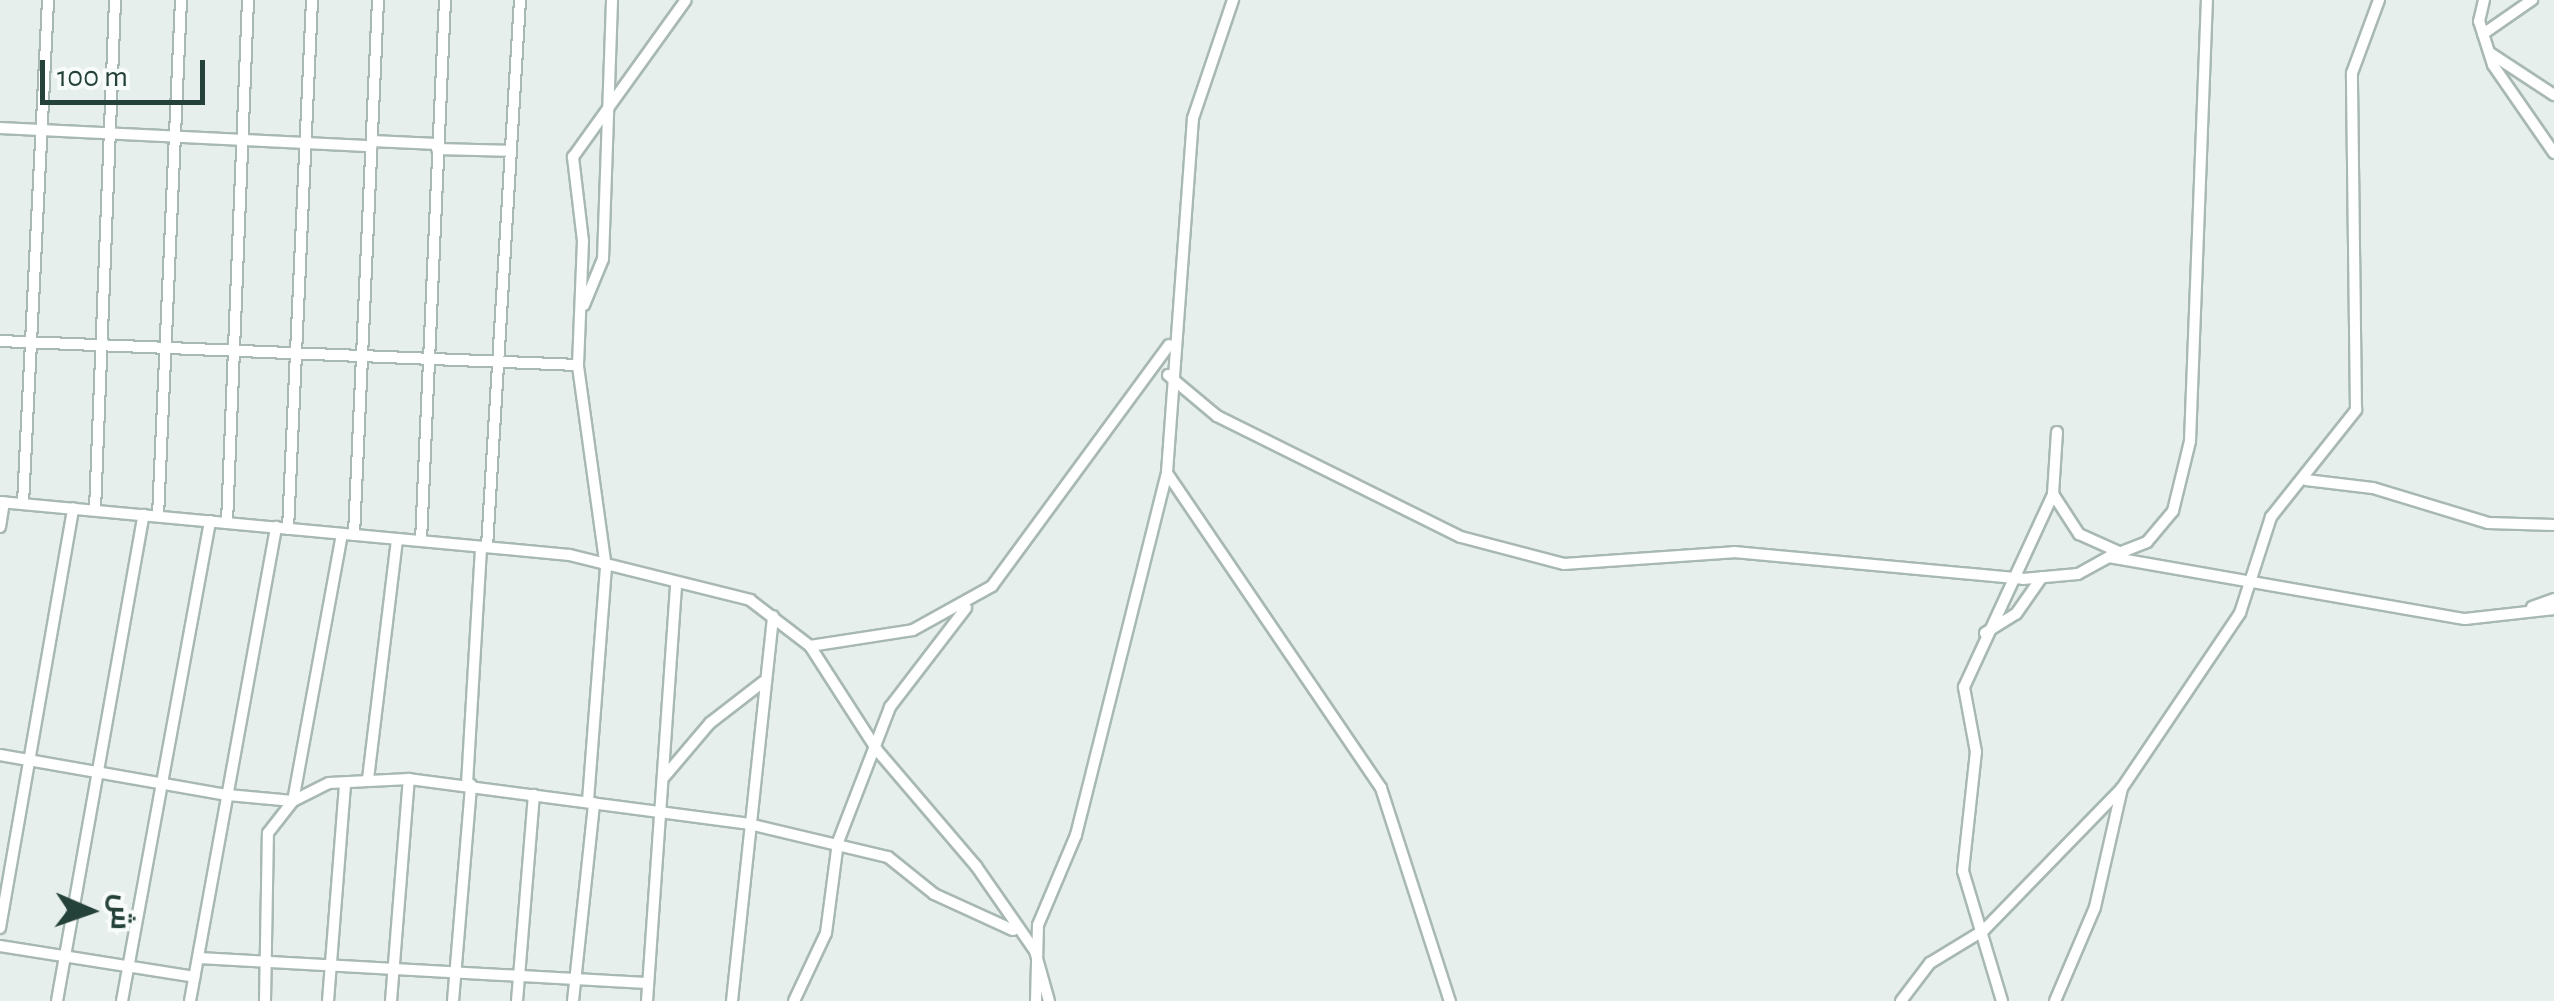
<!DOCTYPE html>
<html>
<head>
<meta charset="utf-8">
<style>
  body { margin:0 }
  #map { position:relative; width:2554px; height:1001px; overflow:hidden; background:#e6efeb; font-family:"Alegreya Sans",Cairo,sans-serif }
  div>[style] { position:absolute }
  .roads { filter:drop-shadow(2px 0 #a8b8b2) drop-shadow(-2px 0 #a8b8b2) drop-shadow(0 2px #a8b8b2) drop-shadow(0 -2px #a8b8b2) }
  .street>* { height:10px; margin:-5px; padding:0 5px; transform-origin:5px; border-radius:5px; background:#fff }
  span { translate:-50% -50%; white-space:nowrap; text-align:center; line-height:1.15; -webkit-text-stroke:9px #f7fbf9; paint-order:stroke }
  .north { position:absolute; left:40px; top:861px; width:100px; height:100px; -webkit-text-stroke:8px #f7fbf9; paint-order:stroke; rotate:92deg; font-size:28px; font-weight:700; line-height:40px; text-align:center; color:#24423a }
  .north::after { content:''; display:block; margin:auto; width:35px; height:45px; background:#24423a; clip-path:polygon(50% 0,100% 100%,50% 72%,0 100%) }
  .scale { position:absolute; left:40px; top:60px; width:165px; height:45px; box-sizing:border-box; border:5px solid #24423a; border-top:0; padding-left:12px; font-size:30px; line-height:35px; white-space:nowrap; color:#24423a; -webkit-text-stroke:8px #f7fbf9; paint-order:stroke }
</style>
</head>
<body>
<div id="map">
  <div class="roads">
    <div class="street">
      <i style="left:1233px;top:0;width:125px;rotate:108.7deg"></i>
      <i style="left:1193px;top:118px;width:356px;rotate:94.2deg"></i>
      <i style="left:1167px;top:473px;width:381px;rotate:55.8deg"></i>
      <i style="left:1381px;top:788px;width:224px;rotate:72.1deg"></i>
      <i style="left:2484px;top:0;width:22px;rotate:103deg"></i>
      <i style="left:2479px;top:21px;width:46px;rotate:72.3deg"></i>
      <i style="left:2493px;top:65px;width:107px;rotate:55.3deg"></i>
      <i style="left:2483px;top:34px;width:60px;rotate:-34.8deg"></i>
      <i style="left:2490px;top:53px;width:77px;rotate:33.3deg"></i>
      <i style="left:0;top:128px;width:372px;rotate:2.8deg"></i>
      <i style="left:372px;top:141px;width:65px;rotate:2.6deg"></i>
      <i style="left:437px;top:149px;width:74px;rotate:1.5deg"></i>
      <i style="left:584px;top:305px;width:50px;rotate:-67.6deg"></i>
      <i style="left:603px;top:259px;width:259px;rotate:-88deg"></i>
      <i style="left:0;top:341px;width:578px;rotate:2.38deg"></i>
      <i style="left:1168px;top:375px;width:64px;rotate:39.9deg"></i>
      <i style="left:1217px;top:416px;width:272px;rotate:26.4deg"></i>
      <i style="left:1461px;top:537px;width:106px;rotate:14.7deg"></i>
      <i style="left:1564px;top:564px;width:170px;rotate:-4deg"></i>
      <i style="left:1734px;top:552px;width:290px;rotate:5.3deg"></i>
      <i style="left:2023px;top:579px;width:55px;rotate:-5.2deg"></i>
      <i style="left:2078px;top:574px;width:35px;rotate:-29deg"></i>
      <i style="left:2109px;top:557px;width:361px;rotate:9.9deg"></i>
      <i style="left:2465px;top:619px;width:90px;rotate:-6.4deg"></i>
      <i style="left:2057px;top:432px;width:62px;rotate:93.7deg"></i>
      <i style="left:2053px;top:494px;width:48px;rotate:57deg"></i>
      <i style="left:2079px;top:534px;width:44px;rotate:24.2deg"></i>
      <i style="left:2306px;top:480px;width:67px;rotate:6.8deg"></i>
      <i style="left:2373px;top:488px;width:120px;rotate:16.9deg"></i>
      <i style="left:2488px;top:523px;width:66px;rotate:1.7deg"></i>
      <i style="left:0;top:502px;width:572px;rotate:5.31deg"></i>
      <i style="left:570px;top:555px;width:186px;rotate:14deg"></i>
      <i style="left:750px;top:600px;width:76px;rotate:37.5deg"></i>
      <i style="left:810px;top:646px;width:124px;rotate:57.2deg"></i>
      <i style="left:877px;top:750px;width:153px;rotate:49.5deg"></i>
      <i style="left:976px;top:866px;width:103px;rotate:55.2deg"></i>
      <i style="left:1035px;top:951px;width:52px;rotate:74.4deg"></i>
      <i style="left:23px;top:503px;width:504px;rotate:-87.15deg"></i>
      <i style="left:95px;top:510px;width:510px;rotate:-87.75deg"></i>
      <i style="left:158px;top:516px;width:517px;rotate:-87.45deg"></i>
      <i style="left:227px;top:523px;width:523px;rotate:-87.7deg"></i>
      <i style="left:0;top:527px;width:25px;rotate:-81deg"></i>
      <i style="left:288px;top:529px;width:530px;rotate:-87.4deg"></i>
      <i style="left:354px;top:535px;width:536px;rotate:-87.43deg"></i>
      <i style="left:421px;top:541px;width:542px;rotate:-87.46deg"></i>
      <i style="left:487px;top:547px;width:548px;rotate:-86.55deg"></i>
      <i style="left:2109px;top:557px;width:41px;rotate:-21.5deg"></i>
      <i style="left:2147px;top:542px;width:40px;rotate:-50deg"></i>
      <i style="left:2173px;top:511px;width:72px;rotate:-76.3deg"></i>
      <i style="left:2190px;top:441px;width:441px;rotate:-87.8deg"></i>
      <i style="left:2532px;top:607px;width:23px;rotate:-20deg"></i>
      <i style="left:1985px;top:633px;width:36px;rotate:-32deg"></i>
      <i style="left:2016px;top:614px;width:45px;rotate:-54.9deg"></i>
      <i style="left:810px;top:646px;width:104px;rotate:-8.8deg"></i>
      <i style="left:913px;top:630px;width:90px;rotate:-29.1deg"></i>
      <i style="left:992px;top:586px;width:299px;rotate:-53.7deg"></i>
      <i style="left:0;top:755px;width:231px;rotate:10deg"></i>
      <i style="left:228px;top:795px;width:65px;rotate:5.3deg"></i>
      <i style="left:293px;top:801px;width:40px;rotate:-26.6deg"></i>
      <i style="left:329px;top:783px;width:80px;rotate:-2.9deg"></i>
      <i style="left:409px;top:779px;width:343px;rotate:7.5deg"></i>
      <i style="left:749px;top:824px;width:143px;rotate:13.4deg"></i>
      <i style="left:888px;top:857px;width:59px;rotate:38.8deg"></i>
      <i style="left:934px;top:894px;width:87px;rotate:24.5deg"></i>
      <i style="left:665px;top:776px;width:70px;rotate:-49.7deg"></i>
      <i style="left:710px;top:723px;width:67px;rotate:-37.7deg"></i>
      <i style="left:368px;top:779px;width:241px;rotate:-83.1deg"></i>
      <i style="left:467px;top:784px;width:237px;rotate:-86.6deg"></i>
      <i style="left:588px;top:801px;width:234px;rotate:-85.6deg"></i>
      <i style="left:606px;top:568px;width:205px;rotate:-97.9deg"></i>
      <i style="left:578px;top:365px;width:124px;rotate:-87.7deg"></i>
      <i style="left:583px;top:241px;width:85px;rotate:-96.8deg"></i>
      <i style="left:573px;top:157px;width:193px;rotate:-54.3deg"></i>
      <i style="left:0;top:928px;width:426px;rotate:-80.1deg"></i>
      <i style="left:0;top:946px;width:197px;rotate:9deg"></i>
      <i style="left:199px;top:958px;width:448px;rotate:3.2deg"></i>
      <i style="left:57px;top:1001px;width:494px;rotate:-79.9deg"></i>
      <i style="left:122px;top:1001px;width:488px;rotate:-79.6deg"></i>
      <i style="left:190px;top:1001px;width:482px;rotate:-79.7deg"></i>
      <i style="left:265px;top:1001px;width:168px;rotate:-89deg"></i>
      <i style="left:268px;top:833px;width:41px;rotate:-52deg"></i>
      <i style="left:293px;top:801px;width:271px;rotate:-79.6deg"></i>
      <i style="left:328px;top:1001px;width:218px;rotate:-85.5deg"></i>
      <i style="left:391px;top:1001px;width:223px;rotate:-85.4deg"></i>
      <i style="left:453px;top:1001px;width:217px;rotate:-85.2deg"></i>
      <i style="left:517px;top:1001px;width:207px;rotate:-85.3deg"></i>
      <i style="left:573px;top:1001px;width:199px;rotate:-83.9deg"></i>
      <i style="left:647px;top:1001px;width:415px;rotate:-86deg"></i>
      <i style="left:732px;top:1001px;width:387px;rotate:-83.9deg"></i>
      <i style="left:794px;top:1001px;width:75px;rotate:-64.8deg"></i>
      <i style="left:826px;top:933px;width:92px;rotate:-82.5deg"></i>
      <i style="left:838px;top:842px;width:145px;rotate:-68.9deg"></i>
      <i style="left:890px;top:707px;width:125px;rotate:-52.5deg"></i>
      <i style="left:1036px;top:1001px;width:76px;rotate:-88.5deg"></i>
      <i style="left:1038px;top:925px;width:98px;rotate:-67.1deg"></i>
      <i style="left:1076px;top:835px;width:373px;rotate:-75.9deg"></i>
      <i style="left:1901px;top:1001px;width:48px;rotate:-52.7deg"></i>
      <i style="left:1930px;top:963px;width:63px;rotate:-31.4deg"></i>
      <i style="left:1984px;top:930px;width:198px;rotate:-45.8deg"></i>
      <i style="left:2122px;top:788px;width:211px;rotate:-56deg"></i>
      <i style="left:2240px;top:613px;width:101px;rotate:-72.1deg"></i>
      <i style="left:2271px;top:517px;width:137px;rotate:-51.5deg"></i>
      <i style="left:2356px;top:410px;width:337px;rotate:-90.7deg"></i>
      <i style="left:2352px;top:73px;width:78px;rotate:-69.7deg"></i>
      <i style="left:2002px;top:1001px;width:136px;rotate:-106.7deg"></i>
      <i style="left:1963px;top:871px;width:120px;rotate:-83.8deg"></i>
      <i style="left:1976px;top:752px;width:66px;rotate:-100.5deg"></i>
      <i style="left:1964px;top:687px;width:213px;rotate:-65.2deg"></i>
      <i style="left:2055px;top:1001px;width:102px;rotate:-66.9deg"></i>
      <i style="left:2095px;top:907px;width:122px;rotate:-77.2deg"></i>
    </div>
  </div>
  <div class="north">ش</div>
  <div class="scale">100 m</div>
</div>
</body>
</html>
